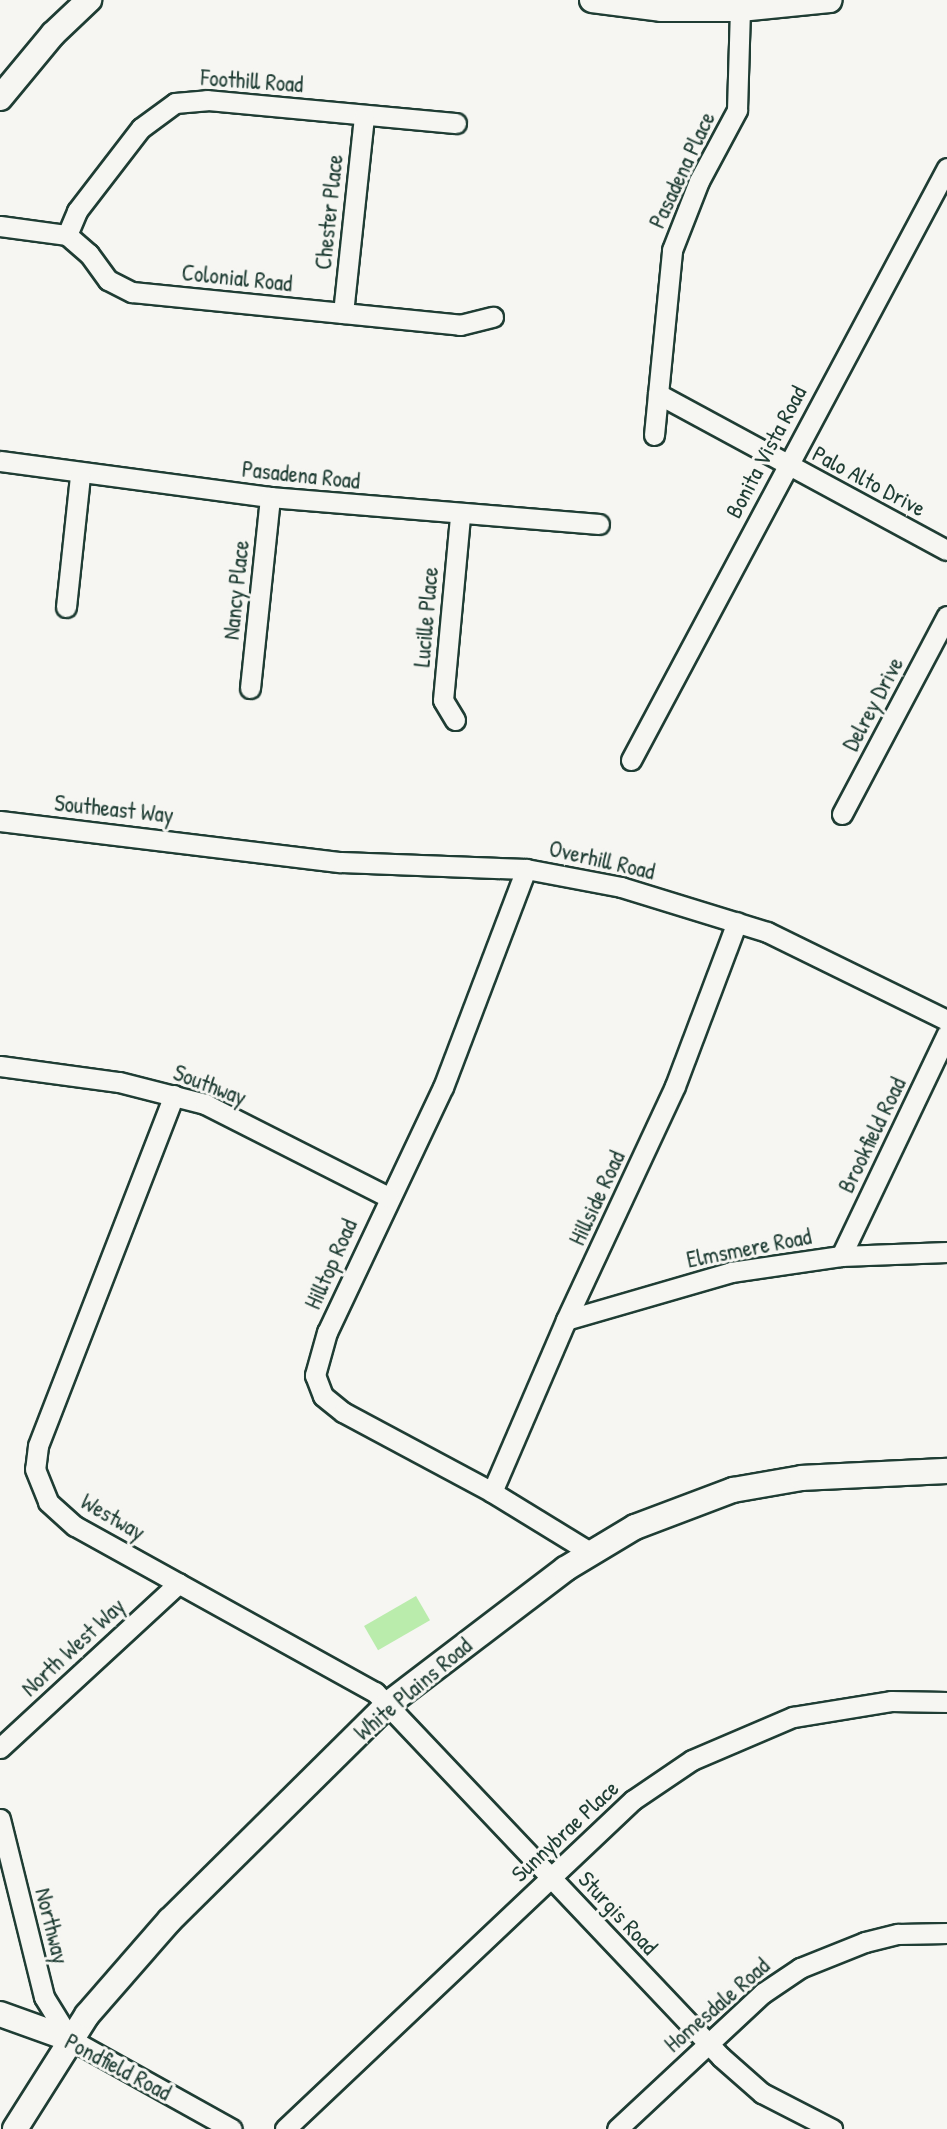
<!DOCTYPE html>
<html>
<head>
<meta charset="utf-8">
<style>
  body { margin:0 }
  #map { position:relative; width:947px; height:2129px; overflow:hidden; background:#f6f6f2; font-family:"Patrick Hand",sans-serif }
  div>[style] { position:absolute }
  .green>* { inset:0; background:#baecac; transform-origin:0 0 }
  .roads { filter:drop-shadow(2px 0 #1f3d34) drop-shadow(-2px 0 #1f3d34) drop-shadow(0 2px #1f3d34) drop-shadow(0 -2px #1f3d34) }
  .minor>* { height:19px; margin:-9.5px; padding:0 9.5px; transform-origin:9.5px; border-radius:9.5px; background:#f6f6f2 }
  .major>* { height:24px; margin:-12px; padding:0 12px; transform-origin:12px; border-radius:12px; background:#f6f6f2 }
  span { translate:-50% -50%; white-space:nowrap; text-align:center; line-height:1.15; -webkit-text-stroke:6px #f6f6f2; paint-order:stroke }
  .street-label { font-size:23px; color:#1f3d34 }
</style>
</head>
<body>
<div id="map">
  <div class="green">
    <i style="left:416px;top:1596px;width:28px;height:60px;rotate:60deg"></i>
  </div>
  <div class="roads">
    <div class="minor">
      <i style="left:0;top:226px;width:68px;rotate:7.7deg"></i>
      <i style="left:67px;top:235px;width:29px;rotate:41deg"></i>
      <i style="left:89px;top:254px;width:32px;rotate:54deg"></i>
      <i style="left:108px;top:280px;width:27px;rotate:27deg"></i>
      <i style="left:132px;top:292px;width:330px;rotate:5.7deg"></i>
      <i style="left:460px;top:325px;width:34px;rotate:-14deg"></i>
      <i style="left:67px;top:235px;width:26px;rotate:-67deg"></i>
      <i style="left:77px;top:211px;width:105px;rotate:-52.4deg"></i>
      <i style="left:141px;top:128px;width:42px;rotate:-36.3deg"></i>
      <i style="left:175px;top:103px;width:32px;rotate:-5deg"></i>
      <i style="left:207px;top:100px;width:250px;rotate:5.3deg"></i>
      <i style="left:343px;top:313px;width:198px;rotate:-83.9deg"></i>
      <i style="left:658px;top:394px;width:328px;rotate:28.4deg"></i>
      <i style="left:654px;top:435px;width:186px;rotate:-84.4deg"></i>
      <i style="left:672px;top:250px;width:74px;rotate:-68.6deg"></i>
      <i style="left:699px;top:181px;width:81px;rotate:-61.8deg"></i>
      <i style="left:737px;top:110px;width:101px;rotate:-88.3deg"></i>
      <i style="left:0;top:461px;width:272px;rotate:7.6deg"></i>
      <i style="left:270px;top:497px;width:330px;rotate:4.7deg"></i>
      <i style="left:66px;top:607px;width:133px;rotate:-83.9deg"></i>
      <i style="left:250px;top:688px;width:192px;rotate:-84deg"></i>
      <i style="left:455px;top:720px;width:23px;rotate:-121deg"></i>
      <i style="left:443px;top:700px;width:186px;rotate:-84.7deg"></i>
      <i style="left:631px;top:760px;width:671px;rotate:-61.91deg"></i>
      <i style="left:842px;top:814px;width:224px;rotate:-62.1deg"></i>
      <i style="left:0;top:821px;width:343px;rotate:6.9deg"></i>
      <i style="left:341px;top:862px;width:185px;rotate:2.2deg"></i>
      <i style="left:526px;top:869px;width:97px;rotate:10.7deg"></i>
      <i style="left:621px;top:887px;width:153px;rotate:17.1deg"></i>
      <i style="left:767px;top:932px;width:200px;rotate:26.1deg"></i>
      <i style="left:526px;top:869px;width:233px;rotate:110.8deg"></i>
      <i style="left:443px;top:1087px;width:271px;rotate:115.3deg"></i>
      <i style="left:327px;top:1332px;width:45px;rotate:105.6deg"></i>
      <i style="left:315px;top:1375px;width:22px;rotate:69deg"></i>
      <i style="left:323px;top:1396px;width:26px;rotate:39deg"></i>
      <i style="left:343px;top:1412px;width:169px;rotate:28.2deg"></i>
      <i style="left:492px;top:1492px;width:115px;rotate:31.5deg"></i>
      <i style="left:0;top:1066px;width:120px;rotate:7.7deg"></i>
      <i style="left:119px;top:1082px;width:89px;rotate:14.3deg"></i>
      <i style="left:205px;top:1104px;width:205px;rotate:26.9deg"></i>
      <i style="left:174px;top:1095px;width:376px;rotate:111.2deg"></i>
      <i style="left:38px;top:1446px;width:23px;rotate:97deg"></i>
      <i style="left:35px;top:1469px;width:35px;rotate:68deg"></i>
      <i style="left:48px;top:1502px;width:36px;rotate:42deg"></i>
      <i style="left:75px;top:1526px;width:343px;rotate:29deg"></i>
      <i style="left:375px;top:1692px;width:503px;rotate:46.53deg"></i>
      <i style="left:721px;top:2057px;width:55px;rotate:41.3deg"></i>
      <i style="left:762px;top:2093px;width:79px;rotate:27.2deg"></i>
      <i style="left:841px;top:1256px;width:246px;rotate:-64.5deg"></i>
      <i style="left:566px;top:1320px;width:172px;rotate:-16.2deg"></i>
      <i style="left:731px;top:1272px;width:111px;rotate:-8.3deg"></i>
      <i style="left:841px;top:1256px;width:106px;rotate:-2.2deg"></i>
      <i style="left:492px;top:1492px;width:187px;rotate:-66.7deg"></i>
      <i style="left:566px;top:1320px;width:258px;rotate:-65deg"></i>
      <i style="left:675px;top:1086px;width:175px;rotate:-69.3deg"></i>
      <i style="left:0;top:1748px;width:243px;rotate:-42.7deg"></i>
      <i style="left:0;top:1819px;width:183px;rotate:76.1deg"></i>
      <i style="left:44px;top:1997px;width:49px;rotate:58.2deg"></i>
      <i style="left:70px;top:2039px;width:185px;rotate:29.1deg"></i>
      <i style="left:285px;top:2129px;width:479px;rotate:-43.4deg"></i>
      <i style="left:633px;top:1800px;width:71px;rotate:-34.1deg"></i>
      <i style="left:692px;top:1760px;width:110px;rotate:-23.1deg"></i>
      <i style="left:793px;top:1717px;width:99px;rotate:-9.3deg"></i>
      <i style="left:891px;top:1701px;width:56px;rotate:1deg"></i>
      <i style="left:617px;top:2129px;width:200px;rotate:-43deg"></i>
      <i style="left:763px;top:1993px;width:45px;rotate:-34deg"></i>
      <i style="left:800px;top:1968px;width:70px;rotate:-21.8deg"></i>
      <i style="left:865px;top:1942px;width:34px;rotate:-14deg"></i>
      <i style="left:898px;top:1934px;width:49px;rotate:-1.2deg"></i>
    </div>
    <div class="major">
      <i style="left:592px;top:0;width:71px;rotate:7.3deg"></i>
      <i style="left:662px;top:9px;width:78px"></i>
      <i style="left:740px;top:9px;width:90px;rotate:-5.7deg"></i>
      <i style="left:0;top:98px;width:83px;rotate:-50.4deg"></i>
      <i style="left:53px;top:34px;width:50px;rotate:-43.4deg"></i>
      <i style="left:0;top:2014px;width:74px;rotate:19.7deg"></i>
      <i style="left:15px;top:2129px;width:135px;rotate:-57.7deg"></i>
      <i style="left:87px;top:2015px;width:126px;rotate:-48.9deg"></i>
      <i style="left:170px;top:1920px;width:307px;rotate:-44.7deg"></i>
      <i style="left:388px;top:1704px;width:223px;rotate:-37.3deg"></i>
      <i style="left:565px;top:1569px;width:82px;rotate:-31deg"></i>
      <i style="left:635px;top:1527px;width:105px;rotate:-20.7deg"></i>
      <i style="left:733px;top:1490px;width:70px;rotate:-9.9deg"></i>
      <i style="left:802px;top:1478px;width:145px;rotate:-2.8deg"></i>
    </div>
  </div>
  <div class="street-label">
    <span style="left:252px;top:81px;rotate:4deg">Foothill Road</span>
    <span style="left:682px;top:170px;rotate:-65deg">Pasadena Place</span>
    <span style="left:329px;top:212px;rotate:-84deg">Chester Place</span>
    <span style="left:237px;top:278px;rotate:6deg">Colonial Road</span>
    <span style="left:766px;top:452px;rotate:-62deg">Bonita Vista Road</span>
    <span style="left:301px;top:475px;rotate:6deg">Pasadena Road</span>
    <span style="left:869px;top:481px;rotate:28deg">Palo Alto Drive</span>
    <span style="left:236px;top:590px;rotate:-84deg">Nancy Place</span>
    <span style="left:426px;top:617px;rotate:-85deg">Lucille Place</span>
    <span style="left:873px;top:704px;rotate:-62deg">Delrey Drive</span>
    <span style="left:114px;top:809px;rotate:6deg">Southeast Way</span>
    <span style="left:602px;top:860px;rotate:13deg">Overhill Road</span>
    <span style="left:210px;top:1085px;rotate:21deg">Southway</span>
    <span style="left:872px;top:1135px;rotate:-64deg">Brookfield Road</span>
    <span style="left:597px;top:1198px;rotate:-65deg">Hillside Road</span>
    <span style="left:749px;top:1248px;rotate:-11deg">Elmsmere Road</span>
    <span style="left:331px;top:1264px;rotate:-66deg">Hilltop Road</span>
    <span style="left:113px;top:1517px;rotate:30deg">Westway</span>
    <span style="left:73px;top:1647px;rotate:-43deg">North West Way</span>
    <span style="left:413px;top:1689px;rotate:-40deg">White Plains Road</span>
    <span style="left:565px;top:1831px;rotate:-43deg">Sunnybrae Place</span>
    <span style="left:618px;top:1913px;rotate:47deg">Sturgis Road</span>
    <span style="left:52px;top:1926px;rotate:76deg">Northway</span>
    <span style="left:717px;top:2005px;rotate:-41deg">Homesdale Road</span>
    <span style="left:118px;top:2067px;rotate:28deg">Pondfield Road</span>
  </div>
</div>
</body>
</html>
